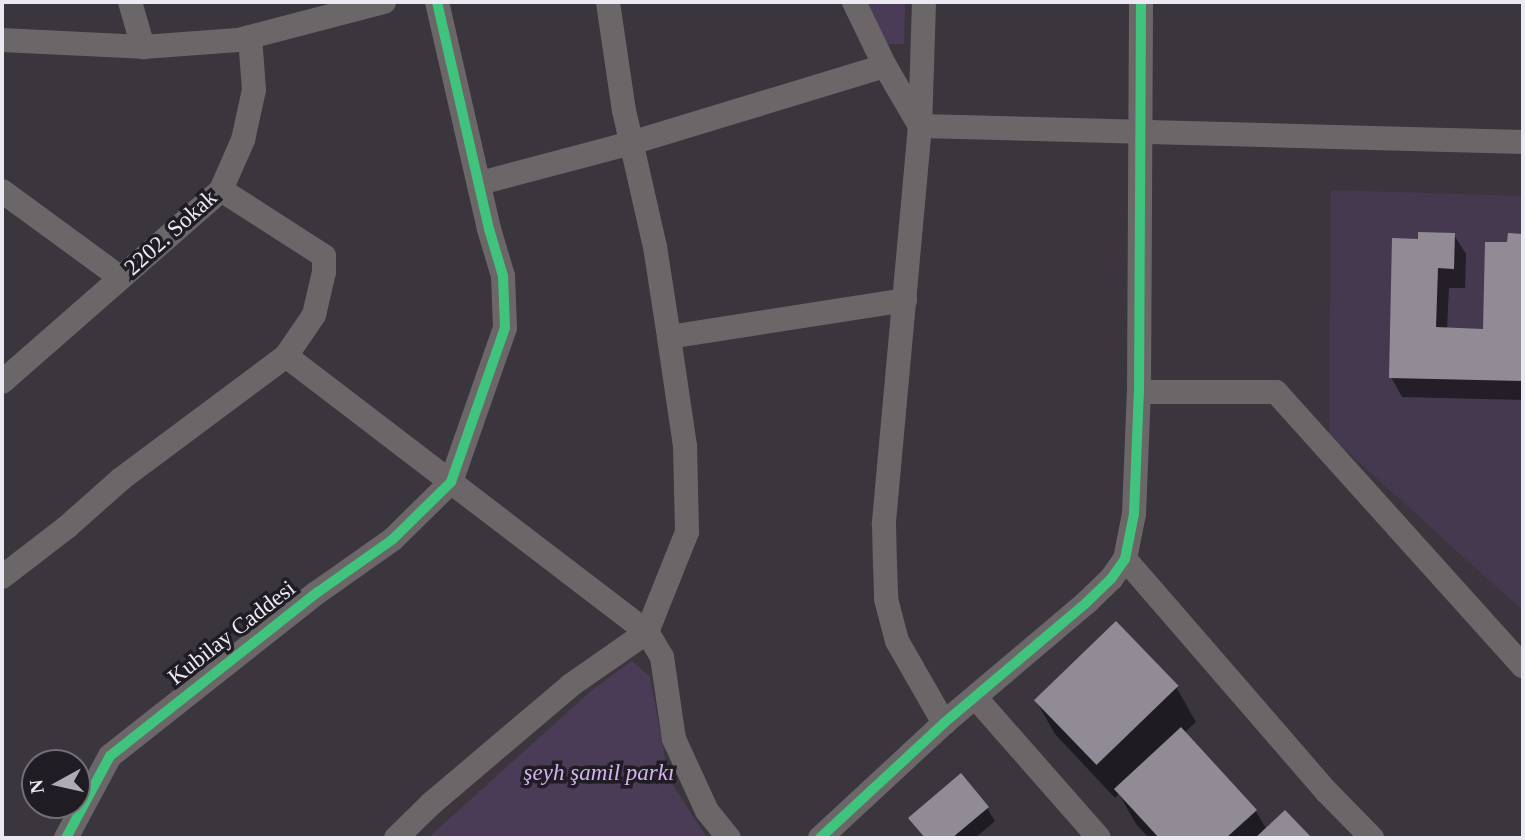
<!DOCTYPE html>
<html>
<head>
<meta charset="utf-8">
<style>
  body { margin:0 }
  #map { position:relative; width:1525px; height:840px; overflow:hidden; background:#3b363e; font-family:"Times New Roman",serif }
  div>[style] { position:absolute }
  .built>* { inset:0; background:#44394e }
  .green>* { inset:0; background:#4a3b57 }
  .shadow>* { inset:0; background:#0007 }
  .building>* { inset:0; background:#918b96; transform-origin:0 0 }
  .street>* { height:24px; margin:-12px; padding:0 12px; transform-origin:12px; border-radius:12px; background:#6b6769 }
  .cycleway>* { height:10px; margin:-5px; padding:0 5px; transform-origin:5px; border-radius:5px; background:#40c37c }
  span { translate:-50% -50%; white-space:nowrap; text-align:center; line-height:1.15; -webkit-text-stroke:7px #201c24; paint-order:stroke }
  .street-label { font-size:23px; color:#ede9f3 }
  .park-label { font-size:23px; color:#d1b4ef; font-style:italic }
  .frame { position:absolute; inset:0; border:4px solid #ede9f3; pointer-events:none }
  .north { position:absolute; left:21px; top:749px; width:70px; height:70px; box-sizing:border-box; background:#201c24; border:2px solid #726e77; border-radius:50%; rotate:262deg; font-size:19px; font-weight:700; line-height:28px; text-align:center; color:#ede9f3 }
  .north::after { content:''; display:block; margin:auto; width:24px; height:32px; background:#afaab4; clip-path:polygon(50% 0,100% 100%,50% 72%,0 100%) }
</style>
</head>
<body>
<div id="map">
  <div class="built">
    <i style="clip-path:polygon(1331px 190px,1523px 196px,1523px 611px,1329px 435px)"></i>
  </div>
  <div class="green">
    <i style="clip-path:polygon(865px 2px,905px 2px,904px 44px,884px 44px)"></i>
    <i style="clip-path:polygon(632px 661px,650px 677px,669px 779px,707px 838px,428px 838px,592px 690px)"></i>
  </div>
  <div class="shadow">
    <i style="clip-path:polygon(1454px 235px,1466px 254px,1465px 288px,1449px 288px,1447px 329px,1484px 331px,1510px 235px,1523px 235px,1523px 400px,1402px 397px,1391px 377px,1420px 240px)"></i>
    <i style="clip-path:polygon(1176px 687px,1196px 722px,1184px 733px,1256px 811px,1267px 830px,1285px 812px,1310px 838px,1149px 838px,1136px 824px,1119px 794px,1115px 798px,1055px 734px,1035px 699px)"></i>
    <i style="clip-path:polygon(987px 808px,995px 821px,975px 838px,924px 838px,910px 818px)"></i>
  </div>
  <div class="building">
    <i style="clip-path:polygon(1418px 232px,1455px 233px,1454px 269px,1438px 268px,1436px 327px,1483px 329px,1485px 242px,1507px 242px,1508px 233px,1523px 234px,1523px 381px,1389px 378px,1392px 238px,1418px 239px)"></i>
    <i style="left:1116px;top:621px;width:90px;height:114px;rotate:46deg"></i>
    <i style="clip-path:polygon(1181px 727px,1257px 810px,1226px 838px,1159px 838px,1114px 789px)"></i>
    <i style="clip-path:polygon(961px 773px,989px 807px,952px 838px,925px 838px,908px 818px)"></i>
    <i style="clip-path:polygon(1285px 810px,1312px 838px,1255px 838px)"></i>
  </div>
  <div class="street">
    <i style="left:130px;top:2px;width:47px;rotate:73.9deg"></i>
    <i style="left:854px;top:2px;width:71px;rotate:64.2deg"></i>
    <i style="left:885px;top:66px;width:69px;rotate:59.7deg"></i>
    <i style="left:924px;top:2px;width:124px;rotate:91.8deg"></i>
    <i style="left:920px;top:126px;width:400px;rotate:95.2deg"></i>
    <i style="left:884px;top:524px;width:40px;rotate:88.6deg"></i>
    <i style="left:885px;top:564px;width:35px;rotate:88deg"></i>
    <i style="left:886px;top:599px;width:43px;rotate:75.3deg"></i>
    <i style="left:897px;top:641px;width:95px;rotate:60.2deg"></i>
    <i style="left:2px;top:40px;width:141px;rotate:2.8deg"></i>
    <i style="left:143px;top:47px;width:95px;rotate:-4.2deg"></i>
    <i style="left:238px;top:40px;width:151px;rotate:-14.6deg"></i>
    <i style="left:920px;top:126px;width:603px;rotate:1.52deg"></i>
    <i style="left:480px;top:183px;width:156px;rotate:-14.8deg"></i>
    <i style="left:631px;top:143px;width:265px;rotate:-16.9deg"></i>
    <i style="left:2px;top:191px;width:147px;rotate:36.2deg"></i>
    <i style="left:669px;top:337px;width:239px;rotate:-8.9deg"></i>
    <i style="left:286px;top:356px;width:454px;rotate:37.4deg"></i>
    <i style="left:647px;top:632px;width:29px;rotate:59deg"></i>
    <i style="left:662px;top:657px;width:83px;rotate:81.7deg"></i>
    <i style="left:674px;top:739px;width:79px;rotate:65.4deg"></i>
    <i style="left:707px;top:811px;width:35px;rotate:51deg"></i>
    <i style="left:2px;top:382px;width:291px;rotate:-41.2deg"></i>
    <i style="left:221px;top:190px;width:55px;rotate:-66.3deg"></i>
    <i style="left:243px;top:140px;width:51px;rotate:-77.6deg"></i>
    <i style="left:254px;top:90px;width:53px;rotate:-94.3deg"></i>
    <i style="left:1139px;top:392px;width:137px"></i>
    <i style="left:1276px;top:392px;width:369px;rotate:48deg"></i>
    <i style="left:1125px;top:559px;width:307px;rotate:49.1deg"></i>
    <i style="left:1326px;top:791px;width:66px;rotate:45.6deg"></i>
    <i style="left:2px;top:577px;width:82px;rotate:-37.6deg"></i>
    <i style="left:67px;top:527px;width:72px;rotate:-41.6deg"></i>
    <i style="left:121px;top:479px;width:206px;rotate:-36.7deg"></i>
    <i style="left:286px;top:356px;width:50px;rotate:-55.7deg"></i>
    <i style="left:314px;top:315px;width:44px;rotate:-76.9deg"></i>
    <i style="left:324px;top:272px;width:16px;rotate:-90deg"></i>
    <i style="left:324px;top:256px;width:122px;rotate:-147.3deg"></i>
    <i style="left:976px;top:698px;width:186px;rotate:48.7deg"></i>
    <i style="left:66px;top:838px;width:93px;rotate:-61.8deg"></i>
    <i style="left:110px;top:756px;width:265px;rotate:-38.3deg"></i>
    <i style="left:318px;top:592px;width:92px;rotate:-35.2deg"></i>
    <i style="left:393px;top:539px;width:81px;rotate:-44.5deg"></i>
    <i style="left:451px;top:482px;width:163px;rotate:-70.7deg"></i>
    <i style="left:505px;top:328px;width:52px;rotate:-92.2deg"></i>
    <i style="left:503px;top:276px;width:49px;rotate:-106.6deg"></i>
    <i style="left:489px;top:229px;width:233px;rotate:-102.9deg"></i>
    <i style="left:396px;top:838px;width:50px;rotate:-44.2deg"></i>
    <i style="left:432px;top:803px;width:182px;rotate:-40.3deg"></i>
    <i style="left:571px;top:685px;width:93px;rotate:-34.9deg"></i>
    <i style="left:647px;top:632px;width:108px;rotate:-68.2deg"></i>
    <i style="left:687px;top:532px;width:86px;rotate:-91.3deg"></i>
    <i style="left:685px;top:446px;width:110px;rotate:-98.4deg"></i>
    <i style="left:669px;top:337px;width:91px;rotate:-98.8deg"></i>
    <i style="left:655px;top:247px;width:139px;rotate:-102.8deg"></i>
    <i style="left:624px;top:111px;width:110px;rotate:-98.4deg"></i>
    <i style="left:820px;top:838px;width:169px;rotate:-42.8deg"></i>
    <i style="left:944px;top:723px;width:186px;rotate:-40.2deg"></i>
    <i style="left:1086px;top:603px;width:35px;rotate:-44deg"></i>
    <i style="left:1111px;top:579px;width:24px;rotate:-55deg"></i>
    <i style="left:1125px;top:559px;width:46px;rotate:-78.7deg"></i>
    <i style="left:1134px;top:514px;width:122px;rotate:-87.7deg"></i>
    <i style="left:1139px;top:392px;width:390px;rotate:-89.7deg"></i>
  </div>
  <div class="cycleway">
    <i style="left:66px;top:838px;width:93px;rotate:-61.8deg"></i>
    <i style="left:110px;top:756px;width:265px;rotate:-38.3deg"></i>
    <i style="left:318px;top:592px;width:92px;rotate:-35.2deg"></i>
    <i style="left:393px;top:539px;width:81px;rotate:-44.5deg"></i>
    <i style="left:451px;top:482px;width:163px;rotate:-70.7deg"></i>
    <i style="left:505px;top:328px;width:52px;rotate:-92.2deg"></i>
    <i style="left:503px;top:276px;width:49px;rotate:-106.6deg"></i>
    <i style="left:489px;top:229px;width:233px;rotate:-102.9deg"></i>
    <i style="left:820px;top:838px;width:169px;rotate:-42.8deg"></i>
    <i style="left:944px;top:723px;width:186px;rotate:-40.2deg"></i>
    <i style="left:1086px;top:603px;width:35px;rotate:-44deg"></i>
    <i style="left:1111px;top:579px;width:24px;rotate:-55deg"></i>
    <i style="left:1125px;top:559px;width:46px;rotate:-78.7deg"></i>
    <i style="left:1134px;top:514px;width:122px;rotate:-87.7deg"></i>
    <i style="left:1139px;top:392px;width:390px;rotate:-89.7deg"></i>
  </div>
  <div class="street-label">
    <span style="left:171px;top:233px;rotate:-42deg">2202. Sokak</span>
    <span style="left:232px;top:633px;rotate:-38deg">Kubilay Caddesi</span>
  </div>
  <div class="park-label">
    <span style="left:599px;top:773px">şeyh şamil parkı</span>
  </div>
  <div class="frame"></div>
  <div class="north">N</div>
</div>
</body>
</html>
